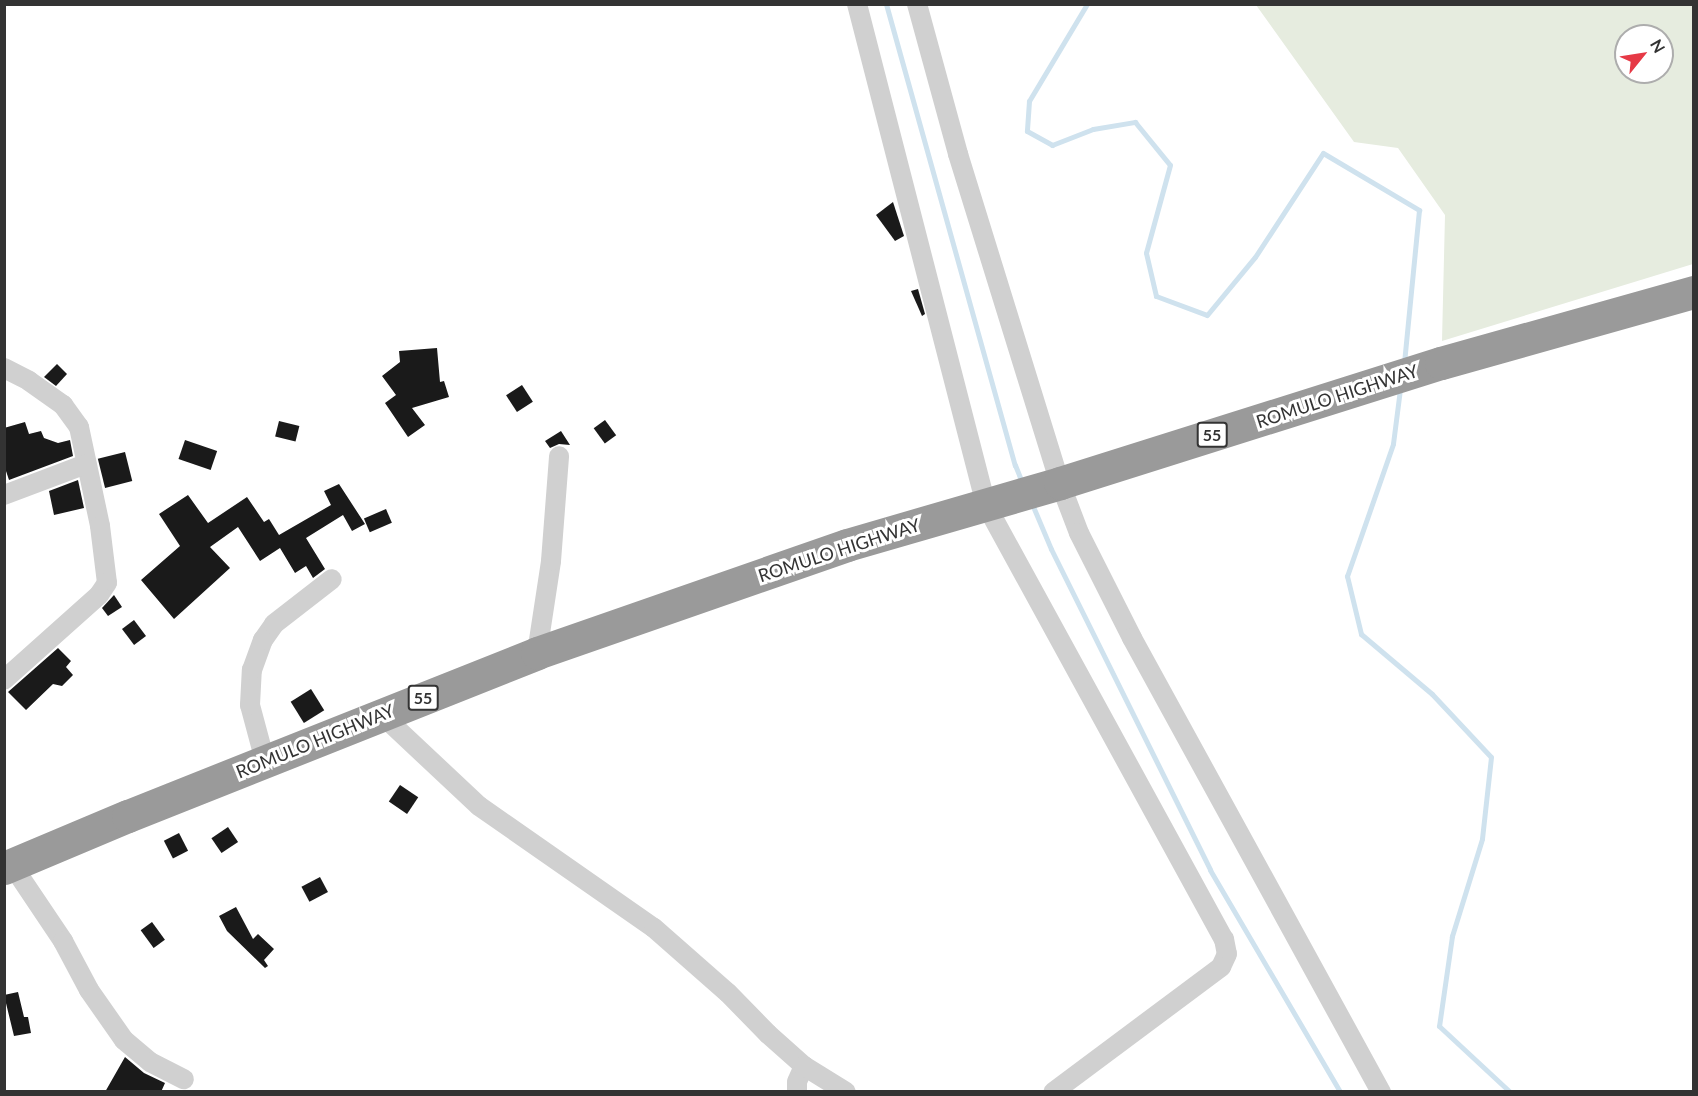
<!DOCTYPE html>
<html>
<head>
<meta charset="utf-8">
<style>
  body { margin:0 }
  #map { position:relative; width:1698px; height:1096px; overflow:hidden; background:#fff; font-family:Lato,sans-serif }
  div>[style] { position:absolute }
  .green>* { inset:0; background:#e6ecdf }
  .stream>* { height:5px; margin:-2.5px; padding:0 2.5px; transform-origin:2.5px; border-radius:2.5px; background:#cfe2ee }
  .building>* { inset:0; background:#1a1a1a; transform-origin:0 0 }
  .street>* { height:20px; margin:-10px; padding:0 10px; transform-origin:10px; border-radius:10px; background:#d0d0d0 }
  .highway>* { height:33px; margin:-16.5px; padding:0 16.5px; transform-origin:16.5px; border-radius:16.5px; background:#9a9a9a }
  span { translate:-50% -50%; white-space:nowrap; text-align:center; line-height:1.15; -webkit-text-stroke:6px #fff; paint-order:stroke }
  .shield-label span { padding:2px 4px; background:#fff; border:2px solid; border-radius:4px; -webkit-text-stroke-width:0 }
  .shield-label { font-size:16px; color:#333; font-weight:700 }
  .street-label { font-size:18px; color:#333 }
  .frame { position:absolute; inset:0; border:6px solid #333; pointer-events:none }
  .north { position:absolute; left:1614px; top:24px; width:60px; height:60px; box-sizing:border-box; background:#fff; border:2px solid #adadad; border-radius:50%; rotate:60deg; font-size:16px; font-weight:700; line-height:24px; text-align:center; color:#333 }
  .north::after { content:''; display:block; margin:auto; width:21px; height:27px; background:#e63946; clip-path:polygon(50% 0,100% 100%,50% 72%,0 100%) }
</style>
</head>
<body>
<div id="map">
  <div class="green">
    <i style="clip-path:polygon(evenodd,1256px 5px,1693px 5px,1693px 264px,1442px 341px,1445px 215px,1398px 148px,1354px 142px,1256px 5px,1626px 36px,1662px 36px,1662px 72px,1626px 72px,1626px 36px)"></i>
  </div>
  <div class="stream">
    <i style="left:886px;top:4px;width:479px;rotate:74.4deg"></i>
    <i style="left:1015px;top:465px;width:18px;rotate:68deg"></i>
    <i style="left:1087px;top:4px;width:113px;rotate:120.9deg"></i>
    <i style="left:1029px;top:101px;width:30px;rotate:94deg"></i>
    <i style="left:1027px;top:131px;width:29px;rotate:29deg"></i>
    <i style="left:1052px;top:145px;width:44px;rotate:-21.3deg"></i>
    <i style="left:1093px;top:129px;width:43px;rotate:-9.5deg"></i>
    <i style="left:1135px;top:122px;width:55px;rotate:50.9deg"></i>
    <i style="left:1170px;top:165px;width:91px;rotate:105.3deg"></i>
    <i style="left:1146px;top:253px;width:44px;rotate:76.9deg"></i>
    <i style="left:1156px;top:296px;width:54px;rotate:20.4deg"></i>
    <i style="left:1207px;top:315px;width:75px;rotate:-50.4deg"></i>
    <i style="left:1255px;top:257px;width:124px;rotate:-56.8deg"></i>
    <i style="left:1323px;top:153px;width:112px;rotate:30.7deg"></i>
    <i style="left:1419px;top:210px;width:153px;rotate:95.6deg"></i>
    <i style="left:1400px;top:389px;width:55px;rotate:97.3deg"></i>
    <i style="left:1393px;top:444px;width:140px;rotate:109.2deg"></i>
    <i style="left:1347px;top:576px;width:60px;rotate:76.4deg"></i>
    <i style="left:1361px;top:634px;width:93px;rotate:40.2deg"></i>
    <i style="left:1432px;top:694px;width:86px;rotate:46.9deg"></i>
    <i style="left:1491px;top:757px;width:82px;rotate:96.3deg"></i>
    <i style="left:1482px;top:839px;width:102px;rotate:107.2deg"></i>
    <i style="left:1452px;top:936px;width:91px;rotate:98.2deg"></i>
    <i style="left:1439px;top:1026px;width:97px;rotate:42.9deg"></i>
    <i style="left:1032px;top:504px;width:49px;rotate:67.1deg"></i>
    <i style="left:1051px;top:549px;width:358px;rotate:63.6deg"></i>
    <i style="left:1210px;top:870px;width:257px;rotate:59.6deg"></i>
  </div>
  <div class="building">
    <i style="clip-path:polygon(893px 202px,904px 236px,895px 241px,876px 215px)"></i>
    <i style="clip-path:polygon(918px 289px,925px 314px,922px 316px,911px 291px)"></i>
    <i style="clip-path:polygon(437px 348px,440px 382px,444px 381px,449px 397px,412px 408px,425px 425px,408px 437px,385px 403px,396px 395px,382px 376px,400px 362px,399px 351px)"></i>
    <i style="clip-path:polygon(57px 364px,67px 374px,56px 386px,44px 377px)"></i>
    <i style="left:522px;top:385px;width:20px;height:19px;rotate:57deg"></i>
    <i style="left:605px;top:420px;width:19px;height:14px;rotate:54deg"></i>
    <i style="left:279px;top:421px;width:21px;height:16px;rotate:14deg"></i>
    <i style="clip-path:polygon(25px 422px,29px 434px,41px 431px,44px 438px,58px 443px,70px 440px,73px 456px,9px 480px,4px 465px,4px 428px)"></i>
    <i style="clip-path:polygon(561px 431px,570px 445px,559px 444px,550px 448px,545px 441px)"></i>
    <i style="left:185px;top:440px;width:34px;height:20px;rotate:19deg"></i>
    <i style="left:125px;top:452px;width:30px;height:28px;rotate:76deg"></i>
    <i style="clip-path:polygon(78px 480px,84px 508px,54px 515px,49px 491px)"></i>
    <i style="clip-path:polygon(339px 484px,365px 524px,352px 531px,343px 515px,306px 538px,325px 569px,313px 578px,306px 566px,295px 573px,280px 548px,260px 561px,238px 527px,210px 547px,230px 568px,174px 619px,141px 580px,180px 546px,159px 514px,188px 495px,208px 523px,247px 497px,264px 522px,269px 519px,279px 535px,331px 505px,324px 491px)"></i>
    <i style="left:386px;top:509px;width:15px;height:24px;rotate:67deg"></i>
    <i style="clip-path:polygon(114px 595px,122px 607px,108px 616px,102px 608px)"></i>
    <i style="left:134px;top:620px;width:20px;height:15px;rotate:53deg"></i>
    <i style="clip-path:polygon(58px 648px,71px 661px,66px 667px,73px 675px,62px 686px,53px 684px,26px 710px,8px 692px)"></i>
    <i style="left:311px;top:689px;width:25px;height:24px;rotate:58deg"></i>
    <i style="left:400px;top:785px;width:22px;height:20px;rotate:34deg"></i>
    <i style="left:228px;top:827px;width:18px;height:20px;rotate:56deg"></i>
    <i style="left:179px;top:833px;width:20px;height:17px;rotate:63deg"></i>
    <i style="left:320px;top:877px;width:17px;height:21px;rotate:62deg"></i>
    <i style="clip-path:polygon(236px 907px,253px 939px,258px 934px,274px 949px,264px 960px,268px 966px,265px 968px,227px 931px,219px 916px)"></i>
    <i style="left:152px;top:922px;width:22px;height:14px;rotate:54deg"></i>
    <i style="clip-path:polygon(18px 992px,24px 1017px,28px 1017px,31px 1033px,14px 1036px,4px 995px)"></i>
    <i style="clip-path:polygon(125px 1057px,144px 1073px,165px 1083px,161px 1092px,105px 1092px)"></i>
  </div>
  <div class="street">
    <i style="left:857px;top:4px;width:517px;rotate:75.56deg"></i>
    <i style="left:986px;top:505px;width:495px;rotate:61.3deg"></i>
    <i style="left:1224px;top:939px;width:15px;rotate:79deg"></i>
    <i style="left:1227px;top:954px;width:14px;rotate:115deg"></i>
    <i style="left:1221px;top:967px;width:209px;rotate:143.3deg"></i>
    <i style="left:917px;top:4px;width:156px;rotate:74.7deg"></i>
    <i style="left:958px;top:154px;width:344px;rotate:72.8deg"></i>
    <i style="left:1060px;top:483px;width:53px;rotate:69.2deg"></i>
    <i style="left:1079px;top:533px;width:118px;rotate:63.2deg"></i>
    <i style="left:1132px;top:638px;width:518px;rotate:61.26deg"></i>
    <i style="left:4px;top:368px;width:28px;rotate:27deg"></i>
    <i style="left:29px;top:381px;width:42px;rotate:35.2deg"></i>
    <i style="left:63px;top:405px;width:27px;rotate:54deg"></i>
    <i style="left:79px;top:427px;width:101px;rotate:78deg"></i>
    <i style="left:100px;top:526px;width:57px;rotate:83deg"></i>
    <i style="left:107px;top:583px;width:14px;rotate:124deg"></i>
    <i style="left:99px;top:595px;width:127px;rotate:138.2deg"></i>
    <i style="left:4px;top:495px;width:88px;rotate:-20.7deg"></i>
    <i style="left:537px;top:653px;width:93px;rotate:-81.3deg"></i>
    <i style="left:551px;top:561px;width:105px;rotate:-85.6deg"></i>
    <i style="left:382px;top:715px;width:133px;rotate:43.2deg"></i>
    <i style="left:479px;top:806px;width:213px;rotate:34.9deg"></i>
    <i style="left:654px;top:928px;width:98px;rotate:41.3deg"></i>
    <i style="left:728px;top:993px;width:57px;rotate:45.7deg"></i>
    <i style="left:768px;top:1034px;width:48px;rotate:41.6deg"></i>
    <i style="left:804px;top:1066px;width:17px;rotate:114deg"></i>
    <i style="left:797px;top:1082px;width:10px;rotate:90deg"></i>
    <i style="left:265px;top:761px;width:58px;rotate:-105deg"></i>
    <i style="left:250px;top:705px;width:35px;rotate:-87deg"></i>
    <i style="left:252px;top:670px;width:32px;rotate:-70deg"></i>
    <i style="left:263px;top:640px;width:19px;rotate:-55deg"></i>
    <i style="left:274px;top:624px;width:73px;rotate:-37.8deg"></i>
    <i style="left:12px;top:865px;width:92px;rotate:56.1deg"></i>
    <i style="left:63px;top:941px;width:55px;rotate:62deg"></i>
    <i style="left:89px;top:990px;width:61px;rotate:55deg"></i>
    <i style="left:124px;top:1040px;width:34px;rotate:40deg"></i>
    <i style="left:150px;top:1062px;width:38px;rotate:27deg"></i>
    <i style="left:804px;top:1066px;width:49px;rotate:31.8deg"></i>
  </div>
  <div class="highway">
    <i style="left:4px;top:868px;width:134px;rotate:-22.8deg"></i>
    <i style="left:128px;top:816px;width:440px;rotate:-21.7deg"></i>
    <i style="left:537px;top:653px;width:328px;rotate:-19.2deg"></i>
    <i style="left:847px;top:545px;width:222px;rotate:-16.2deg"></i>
    <i style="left:1060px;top:483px;width:399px;rotate:-17.5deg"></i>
    <i style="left:1441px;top:363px;width:263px;rotate:-15.7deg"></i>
  </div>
  <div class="shield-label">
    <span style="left:1212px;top:435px">55</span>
    <span style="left:423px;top:698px">55</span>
  </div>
  <div class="street-label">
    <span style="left:1337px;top:396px;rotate:-18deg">ROMULO HIGHWAY</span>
    <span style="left:839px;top:550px;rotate:-18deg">ROMULO HIGHWAY</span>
    <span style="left:315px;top:741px;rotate:-22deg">ROMULO HIGHWAY</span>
  </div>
  <div class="frame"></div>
  <div class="north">N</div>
</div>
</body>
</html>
